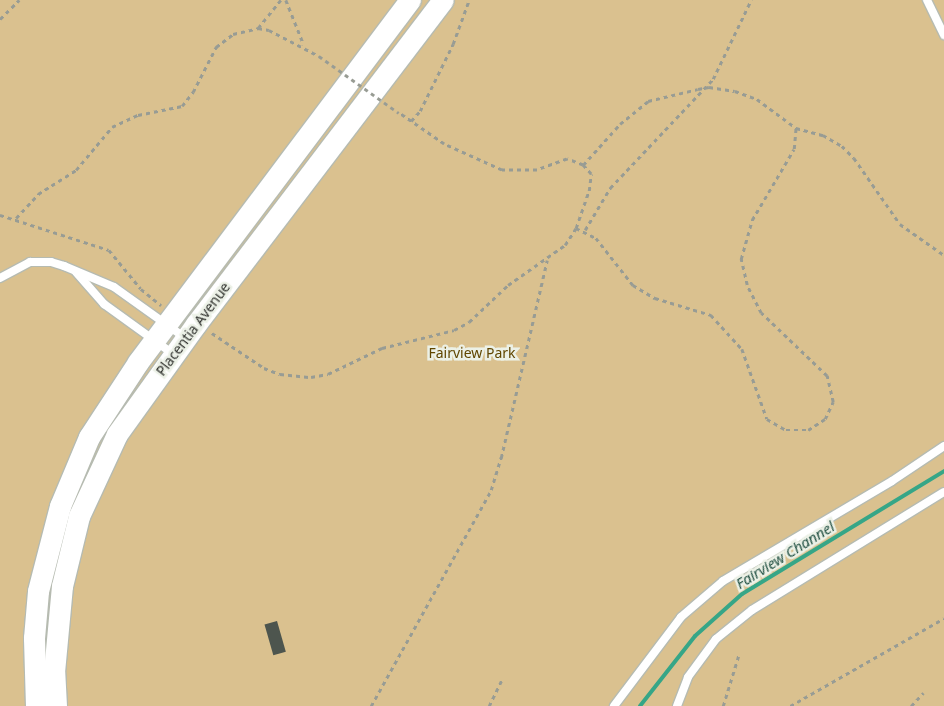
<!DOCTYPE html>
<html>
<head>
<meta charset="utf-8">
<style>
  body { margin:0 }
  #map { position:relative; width:944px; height:706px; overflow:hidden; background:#dfe4d9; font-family:"Noto Sans",sans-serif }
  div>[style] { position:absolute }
  .green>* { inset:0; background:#dac18f; transform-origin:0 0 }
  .stream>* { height:4px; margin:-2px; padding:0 2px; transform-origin:2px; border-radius:2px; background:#36a687 }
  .building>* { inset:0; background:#4d554e; transform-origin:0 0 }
  .path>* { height:2.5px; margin-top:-1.25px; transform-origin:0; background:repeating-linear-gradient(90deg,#989c94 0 4px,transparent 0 8px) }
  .roads { filter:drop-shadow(1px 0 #b6bbb1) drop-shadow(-1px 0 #b6bbb1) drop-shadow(0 1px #b6bbb1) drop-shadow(0 -1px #b6bbb1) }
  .lane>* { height:8px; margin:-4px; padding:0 4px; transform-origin:4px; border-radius:4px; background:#fff }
  .secondary>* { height:21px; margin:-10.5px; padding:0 10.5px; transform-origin:10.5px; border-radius:10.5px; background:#fff }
  .path-bridge>* { height:2.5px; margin-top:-1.25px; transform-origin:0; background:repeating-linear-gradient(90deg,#989c94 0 4px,transparent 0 8px) }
  span { translate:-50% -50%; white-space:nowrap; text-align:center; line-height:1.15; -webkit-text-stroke:5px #ecf1e7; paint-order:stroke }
  .street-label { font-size:14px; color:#2d2f2b }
  .park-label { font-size:14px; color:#604600 }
  .water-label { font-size:15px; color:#245244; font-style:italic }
</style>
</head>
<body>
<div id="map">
  <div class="green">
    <i style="left:0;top:0;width:944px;height:706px"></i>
  </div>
  <div class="stream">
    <i style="left:640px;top:706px;width:89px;rotate:-51.8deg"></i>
    <i style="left:695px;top:636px;width:63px;rotate:-41.8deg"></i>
    <i style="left:742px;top:594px;width:237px;rotate:-31.3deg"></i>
  </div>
  <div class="building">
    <i style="left:277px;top:621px;width:32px;height:13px;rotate:74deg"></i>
  </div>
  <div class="path">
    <i style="left:286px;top:0;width:48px;rotate:68.2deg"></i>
    <i style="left:0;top:19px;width:27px;rotate:-45deg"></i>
    <i style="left:258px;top:28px;width:36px;rotate:-51deg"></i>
    <i style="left:709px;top:87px;width:26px;rotate:9deg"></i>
    <i style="left:735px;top:91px;width:23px;rotate:20deg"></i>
    <i style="left:757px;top:99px;width:49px;rotate:36.6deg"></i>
    <i style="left:796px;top:128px;width:28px;rotate:15deg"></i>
    <i style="left:823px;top:135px;width:22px;rotate:30deg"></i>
    <i style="left:842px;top:146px;width:17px;rotate:45deg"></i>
    <i style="left:854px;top:158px;width:80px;rotate:55.1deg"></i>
    <i style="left:900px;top:224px;width:54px;rotate:35.2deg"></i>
    <i style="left:411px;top:121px;width:13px;rotate:-48deg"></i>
    <i style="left:420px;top:111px;width:75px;rotate:-63.8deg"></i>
    <i style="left:453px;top:44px;width:47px;rotate:-70deg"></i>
    <i style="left:583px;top:165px;width:55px;rotate:-47.9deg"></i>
    <i style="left:620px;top:124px;width:36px;rotate:-39deg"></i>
    <i style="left:648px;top:101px;width:51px;rotate:-13.5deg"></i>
    <i style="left:0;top:215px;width:114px;rotate:17.8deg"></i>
    <i style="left:109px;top:250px;width:50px;rotate:50.6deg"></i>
    <i style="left:141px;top:289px;width:26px;rotate:39deg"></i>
    <i style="left:16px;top:218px;width:33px;rotate:-47deg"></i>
    <i style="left:38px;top:194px;width:45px;rotate:-32.3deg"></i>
    <i style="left:76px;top:170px;width:56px;rotate:-50.1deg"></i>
    <i style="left:112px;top:127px;width:29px;rotate:-25deg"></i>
    <i style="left:138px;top:115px;width:45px;rotate:-11.6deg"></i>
    <i style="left:182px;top:106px;width:18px;rotate:-52deg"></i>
    <i style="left:193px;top:92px;width:51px;rotate:-62.9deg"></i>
    <i style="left:216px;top:47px;width:21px;rotate:-37deg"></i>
    <i style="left:233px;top:34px;width:26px;rotate:-13deg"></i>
    <i style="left:258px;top:28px;width:11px;rotate:10deg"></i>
    <i style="left:269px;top:30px;width:56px;rotate:27.5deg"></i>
    <i style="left:576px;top:228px;width:22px;rotate:27deg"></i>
    <i style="left:596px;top:238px;width:60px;rotate:51.8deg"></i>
    <i style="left:633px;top:285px;width:26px;rotate:31deg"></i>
    <i style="left:655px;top:298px;width:59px;rotate:16.9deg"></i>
    <i style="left:711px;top:315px;width:46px;rotate:47.6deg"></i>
    <i style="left:742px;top:349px;width:74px;rotate:70.3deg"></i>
    <i style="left:767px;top:419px;width:22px;rotate:30deg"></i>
    <i style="left:786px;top:430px;width:22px"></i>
    <i style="left:808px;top:430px;width:20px;rotate:-33deg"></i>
    <i style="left:825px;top:419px;width:19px;rotate:-65deg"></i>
    <i style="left:833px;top:402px;width:27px;rotate:-103deg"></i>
    <i style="left:827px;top:376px;width:91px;rotate:-136.3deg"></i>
    <i style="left:761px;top:313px;width:31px;rotate:-117deg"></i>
    <i style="left:747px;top:285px;width:27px;rotate:-103deg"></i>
    <i style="left:741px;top:259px;width:41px;rotate:-74.2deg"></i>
    <i style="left:752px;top:220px;width:82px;rotate:-59.4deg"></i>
    <i style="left:794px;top:149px;width:21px;rotate:-85deg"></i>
    <i style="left:585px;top:230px;width:49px;rotate:-59.2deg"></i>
    <i style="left:610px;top:188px;width:150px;rotate:-46.6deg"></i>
    <i style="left:713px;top:79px;width:88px;rotate:-64.3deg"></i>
    <i style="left:212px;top:333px;width:63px;rotate:33.9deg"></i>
    <i style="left:264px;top:368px;width:17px;rotate:21deg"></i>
    <i style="left:280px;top:374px;width:31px;rotate:6deg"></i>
    <i style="left:311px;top:377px;width:17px;rotate:-10deg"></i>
    <i style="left:328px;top:374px;width:60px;rotate:-25.7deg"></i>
    <i style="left:382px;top:348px;width:74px;rotate:-14deg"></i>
    <i style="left:454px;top:330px;width:17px;rotate:-28deg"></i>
    <i style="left:469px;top:322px;width:54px;rotate:-43.5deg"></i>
    <i style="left:508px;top:285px;width:70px;rotate:-35.1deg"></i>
    <i style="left:565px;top:245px;width:20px;rotate:-57deg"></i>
    <i style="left:576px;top:228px;width:39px;rotate:-71deg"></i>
    <i style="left:589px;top:191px;width:17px;rotate:-83deg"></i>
    <i style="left:591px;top:174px;width:12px;rotate:-132deg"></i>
    <i style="left:583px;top:165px;width:17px;rotate:-159deg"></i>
    <i style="left:567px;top:159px;width:32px;rotate:160deg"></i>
    <i style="left:537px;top:170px;width:35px;rotate:180deg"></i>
    <i style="left:502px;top:170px;width:64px;rotate:-155.9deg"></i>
    <i style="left:444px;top:144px;width:55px;rotate:-145.4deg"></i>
    <i style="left:371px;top:706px;width:247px;rotate:-60.9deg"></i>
    <i style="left:491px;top:490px;width:34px;rotate:-73deg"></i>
    <i style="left:501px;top:458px;width:203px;rotate:-76.9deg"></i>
    <i style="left:489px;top:706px;width:28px;rotate:-64deg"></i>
    <i style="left:723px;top:706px;width:54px;rotate:-72.9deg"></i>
    <i style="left:790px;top:706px;width:177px;rotate:-29.7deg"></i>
    <i style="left:911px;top:706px;width:18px;rotate:-47deg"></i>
  </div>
  <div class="roads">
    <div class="lane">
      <i style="left:927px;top:0;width:39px;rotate:64deg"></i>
      <i style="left:76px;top:272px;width:43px;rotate:48.8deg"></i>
      <i style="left:104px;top:304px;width:85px;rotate:35.9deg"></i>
      <i style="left:0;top:278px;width:34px;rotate:-28deg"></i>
      <i style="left:30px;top:262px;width:21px"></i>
      <i style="left:51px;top:262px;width:14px;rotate:17deg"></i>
      <i style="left:64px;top:266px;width:54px;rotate:22.8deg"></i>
      <i style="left:114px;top:287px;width:86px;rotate:35.5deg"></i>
      <i style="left:614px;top:706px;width:111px;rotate:-53deg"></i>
      <i style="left:681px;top:617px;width:55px;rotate:-40.6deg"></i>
      <i style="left:723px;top:581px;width:196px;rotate:-30.6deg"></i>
      <i style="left:892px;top:481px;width:63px;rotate:-33.9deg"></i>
      <i style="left:677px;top:706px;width:31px;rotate:-69deg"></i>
      <i style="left:688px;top:677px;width:47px;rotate:-53.6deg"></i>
      <i style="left:716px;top:639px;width:46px;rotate:-38.9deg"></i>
      <i style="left:752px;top:610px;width:225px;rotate:-31.6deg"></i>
    </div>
    <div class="secondary">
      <i style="left:36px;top:706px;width:68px;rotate:-91.7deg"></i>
      <i style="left:34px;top:638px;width:47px;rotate:-85.1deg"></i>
      <i style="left:38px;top:591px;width:88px;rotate:-75.5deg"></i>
      <i style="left:60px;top:506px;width:75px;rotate:-67.2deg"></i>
      <i style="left:89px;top:437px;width:90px;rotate:-56.8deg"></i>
      <i style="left:138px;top:362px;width:453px;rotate:-53.1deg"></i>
      <i style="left:56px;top:706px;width:34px;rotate:-93deg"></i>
      <i style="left:54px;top:672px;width:86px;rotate:-84.7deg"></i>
      <i style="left:62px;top:586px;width:72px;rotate:-76.3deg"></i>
      <i style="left:79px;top:516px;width:90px;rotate:-65.1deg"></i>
      <i style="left:117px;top:434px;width:135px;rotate:-54.3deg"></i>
      <i style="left:196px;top:324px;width:407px;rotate:-52.7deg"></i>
    </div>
  </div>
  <div class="path-bridge">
    <i style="left:319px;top:56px;width:98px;rotate:35.5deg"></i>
    <i style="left:698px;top:89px;width:11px;rotate:-10deg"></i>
  </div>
  <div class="street-label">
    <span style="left:193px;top:329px;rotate:-53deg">Placentia Avenue</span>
  </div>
  <div class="park-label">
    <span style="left:472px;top:353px">Fairview Park</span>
  </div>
  <div class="water-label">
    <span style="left:785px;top:555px;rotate:-32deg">Fairview Channel</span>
  </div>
</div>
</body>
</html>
